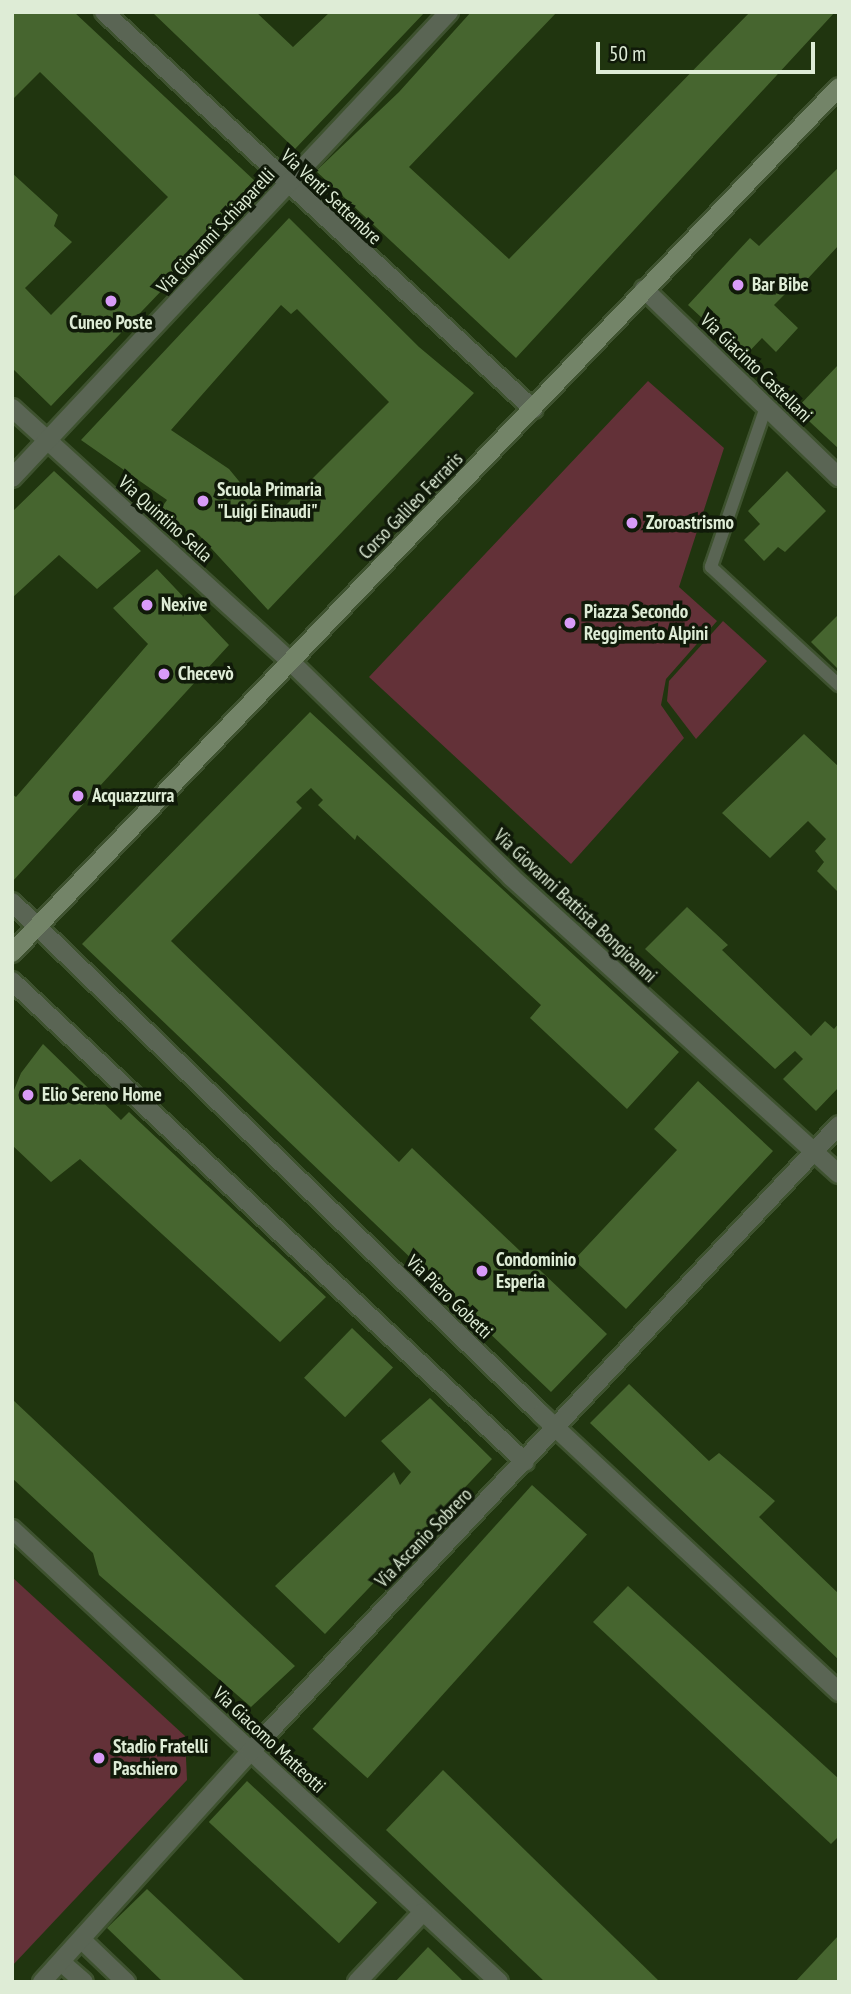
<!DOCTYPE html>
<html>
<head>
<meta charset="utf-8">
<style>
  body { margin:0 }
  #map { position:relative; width:851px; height:1994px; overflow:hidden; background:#20350f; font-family:"PT Sans Narrow",sans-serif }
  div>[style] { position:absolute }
  .green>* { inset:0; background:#633138 }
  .building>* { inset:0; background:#46652f; transform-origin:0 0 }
  .roads { filter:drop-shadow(2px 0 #3e522f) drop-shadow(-2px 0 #3e522f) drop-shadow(0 2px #3e522f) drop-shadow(0 -2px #3e522f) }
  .lane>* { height:12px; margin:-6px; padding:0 6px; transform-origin:6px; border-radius:6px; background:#5a6554 }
  .street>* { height:18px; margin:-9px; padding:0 9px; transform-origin:9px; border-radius:9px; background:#5a6554 }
  .secondary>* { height:18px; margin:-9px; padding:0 9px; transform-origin:9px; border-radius:9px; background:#738468 }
  .dots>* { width:19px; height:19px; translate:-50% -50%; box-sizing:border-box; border:4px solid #101a09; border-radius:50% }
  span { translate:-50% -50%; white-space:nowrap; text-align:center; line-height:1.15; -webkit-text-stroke:7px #101a09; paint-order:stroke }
  .street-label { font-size:19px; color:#deecd6 }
  .poi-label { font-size:19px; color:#deecd6; font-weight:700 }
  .left { translate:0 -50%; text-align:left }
  .frame { position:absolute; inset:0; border:14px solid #deecd6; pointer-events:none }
  .scale { position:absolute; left:596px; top:42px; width:219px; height:32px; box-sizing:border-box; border:4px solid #deecd6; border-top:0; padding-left:9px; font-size:21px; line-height:24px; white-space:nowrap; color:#deecd6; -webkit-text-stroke:5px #101a09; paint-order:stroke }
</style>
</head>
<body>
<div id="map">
  <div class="green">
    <i style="clip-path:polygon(648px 381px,724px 448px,679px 587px,717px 621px,666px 679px,661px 705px,684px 738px,571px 864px,369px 677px)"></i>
    <i style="clip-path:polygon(723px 621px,767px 661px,696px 739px,667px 701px,669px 681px)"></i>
    <i style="clip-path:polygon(12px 1577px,185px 1736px,187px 1780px,12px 1966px)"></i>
  </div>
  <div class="building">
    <i style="clip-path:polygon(12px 12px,74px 12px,257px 183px,211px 239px,51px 406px,12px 368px,12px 173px,58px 215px,54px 226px,72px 242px,25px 288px,51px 315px,168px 197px,40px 72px,12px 100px)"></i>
    <i style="clip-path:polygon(152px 12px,256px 12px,293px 47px,330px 12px,425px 12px,295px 149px)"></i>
    <i style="clip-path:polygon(471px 12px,557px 12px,409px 167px,509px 259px,750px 12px,835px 12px,516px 358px,316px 171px,399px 92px)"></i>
    <i style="clip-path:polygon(839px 167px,839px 245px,801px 286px,797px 282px,774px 305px,798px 328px,776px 352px,762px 338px,744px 357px,688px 305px,750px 238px,759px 246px)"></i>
    <i style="clip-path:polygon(evenodd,289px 218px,419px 347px,474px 393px,268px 610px,199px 535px,190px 537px,159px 511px,167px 500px,81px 440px,289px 218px,281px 305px,291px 314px,297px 309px,389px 402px,271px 520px,229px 469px,171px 430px,281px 305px)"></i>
    <i style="clip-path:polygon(839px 364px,839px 449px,796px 409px)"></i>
    <i style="clip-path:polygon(54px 471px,141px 551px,97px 589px,59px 555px,12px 598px,12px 512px)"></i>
    <i style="clip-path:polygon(787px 471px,826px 511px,785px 552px,778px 547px,764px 561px,744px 540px,760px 524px,748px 511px)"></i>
    <i style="clip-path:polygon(157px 569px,229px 645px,12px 882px,12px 794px,16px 797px,148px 644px,113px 608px)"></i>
    <i style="clip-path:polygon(839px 614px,839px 670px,811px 642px)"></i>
    <i style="clip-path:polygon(310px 712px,679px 1052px,627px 1109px,530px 1018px,541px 1005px,357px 835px,355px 840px,318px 805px,323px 800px,311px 788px,296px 802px,302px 808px,171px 941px,399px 1162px,412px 1148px,607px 1334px,551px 1392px,82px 944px)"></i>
    <i style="clip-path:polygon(804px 734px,839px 767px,839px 893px,817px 871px,824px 862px,815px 851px,826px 839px,808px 821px,770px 858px,722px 813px)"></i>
    <i style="clip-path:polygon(687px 907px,728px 945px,722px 950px,811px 1036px,825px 1021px,834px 1029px,839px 1023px,839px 1087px,816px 1111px,783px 1079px,803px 1059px,795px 1051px,775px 1069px,645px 949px)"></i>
    <i style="clip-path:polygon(43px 1044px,121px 1120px,129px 1112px,326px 1297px,280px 1342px,80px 1159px,51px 1182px,12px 1145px,12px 1095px,21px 1073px)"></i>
    <i style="clip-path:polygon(698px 1081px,773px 1151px,626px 1309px,574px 1260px,677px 1150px,654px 1129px)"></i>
    <i style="left:352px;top:1328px;width:57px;height:69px;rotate:44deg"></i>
    <i style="clip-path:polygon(629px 1384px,709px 1461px,719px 1453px,775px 1501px,759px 1517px,839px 1594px,839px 1660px,590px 1423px)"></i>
    <i style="clip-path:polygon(430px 1398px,492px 1459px,325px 1634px,275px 1586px,394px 1472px,400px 1485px,411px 1472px,381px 1441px)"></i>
    <i style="clip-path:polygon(12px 1399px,295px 1666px,251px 1707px,99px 1575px,93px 1553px,12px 1478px)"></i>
    <i style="left:532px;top:1485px;width:74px;height:328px;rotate:42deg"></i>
    <i style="clip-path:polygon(628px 1586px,839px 1779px,839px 1836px,831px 1844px,593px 1622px)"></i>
    <i style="clip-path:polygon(443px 1770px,660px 1982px,545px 1982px,386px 1830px)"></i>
    <i style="left:247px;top:1781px;width:178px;height:56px;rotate:43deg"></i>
    <i style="clip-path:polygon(147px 1889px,246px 1982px,163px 1982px,107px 1928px)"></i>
    <i style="clip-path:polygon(839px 1935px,839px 1982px,795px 1982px)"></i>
    <i style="clip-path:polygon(428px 1947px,464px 1982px,395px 1982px)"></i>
  </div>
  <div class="roads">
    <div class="lane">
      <i style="left:766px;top:407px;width:169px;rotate:109deg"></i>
      <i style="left:711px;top:567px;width:174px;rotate:42.7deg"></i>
    </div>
    <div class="street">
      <i style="left:104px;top:12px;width:585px;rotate:42.78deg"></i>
      <i style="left:644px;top:289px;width:271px;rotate:44deg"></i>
      <i style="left:12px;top:408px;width:376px;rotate:42.3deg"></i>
      <i style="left:290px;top:661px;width:309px;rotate:44.3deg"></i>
      <i style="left:511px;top:877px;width:442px;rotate:42.2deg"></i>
      <i style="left:12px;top:478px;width:639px;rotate:-46.84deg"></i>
      <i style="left:12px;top:902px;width:736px;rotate:44.06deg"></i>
      <i style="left:541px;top:1414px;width:408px;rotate:43deg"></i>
      <i style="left:12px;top:981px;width:703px;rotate:43.16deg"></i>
      <i style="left:12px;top:1529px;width:665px;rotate:42.93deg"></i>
      <i style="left:82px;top:1940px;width:61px;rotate:43.7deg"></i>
      <i style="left:61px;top:1962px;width:30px;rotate:41deg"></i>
      <i style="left:42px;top:1982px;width:310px;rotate:-47.9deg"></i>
      <i style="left:250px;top:1752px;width:860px;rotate:-46.79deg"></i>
      <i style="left:357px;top:1982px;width:96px;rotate:-46.7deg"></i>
    </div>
    <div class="secondary">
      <i style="left:12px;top:953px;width:1197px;rotate:-46.32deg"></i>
    </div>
  </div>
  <div class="dots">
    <i style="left:738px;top:285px;background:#d89bf8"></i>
    <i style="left:111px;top:301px;background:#d89bf8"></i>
    <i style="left:203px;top:501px;background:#d89bf8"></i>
    <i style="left:632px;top:523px;background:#d89bf8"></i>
    <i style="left:147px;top:605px;background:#d89bf8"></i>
    <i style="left:570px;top:623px;background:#d89bf8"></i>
    <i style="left:164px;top:674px;background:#d89bf8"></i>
    <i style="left:78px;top:796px;background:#d89bf8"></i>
    <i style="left:28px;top:1095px;background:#d89bf8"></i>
    <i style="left:482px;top:1271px;background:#d89bf8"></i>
    <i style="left:99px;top:1758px;background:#d89bf8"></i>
  </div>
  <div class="street-label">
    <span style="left:331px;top:197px;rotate:43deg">Via Venti Settembre</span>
    <span style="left:216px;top:231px;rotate:-47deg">Via Giovanni Schiaparelli</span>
    <span style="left:756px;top:368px;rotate:44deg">Via Giacinto Castellani</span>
    <span style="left:411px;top:506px;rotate:-46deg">Corso Galileo Ferraris</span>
    <span style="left:165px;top:519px;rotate:42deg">Via Quintino Sella</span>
    <span style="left:575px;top:906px;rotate:43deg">Via Giovanni Battista Bongioanni</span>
    <span style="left:449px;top:1297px;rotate:44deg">Via Piero Gobetti</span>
    <span style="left:424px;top:1538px;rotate:-46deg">Via Ascanio Sobrero</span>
    <span style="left:269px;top:1740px;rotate:43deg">Via Giacomo Matteotti</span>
  </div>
  <div class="poi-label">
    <span class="left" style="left:752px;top:285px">Bar Bibe</span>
    <span style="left:111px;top:323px">Cuneo Poste</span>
    <span class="left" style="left:217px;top:501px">Scuola Primaria<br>"Luigi Einaudi"</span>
    <span class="left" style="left:646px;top:523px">Zoroastrismo</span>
    <span class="left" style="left:161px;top:605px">Nexive</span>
    <span class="left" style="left:584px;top:623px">Piazza Secondo<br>Reggimento Alpini</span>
    <span class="left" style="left:178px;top:674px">Checevò</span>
    <span class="left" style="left:92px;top:796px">Acquazzurra</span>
    <span class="left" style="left:42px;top:1095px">Elio Sereno Home</span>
    <span class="left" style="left:496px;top:1271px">Condominio<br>Esperia</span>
    <span class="left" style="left:113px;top:1758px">Stadio Fratelli<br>Paschiero</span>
  </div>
  <div class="frame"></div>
  <div class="scale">50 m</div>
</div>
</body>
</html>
